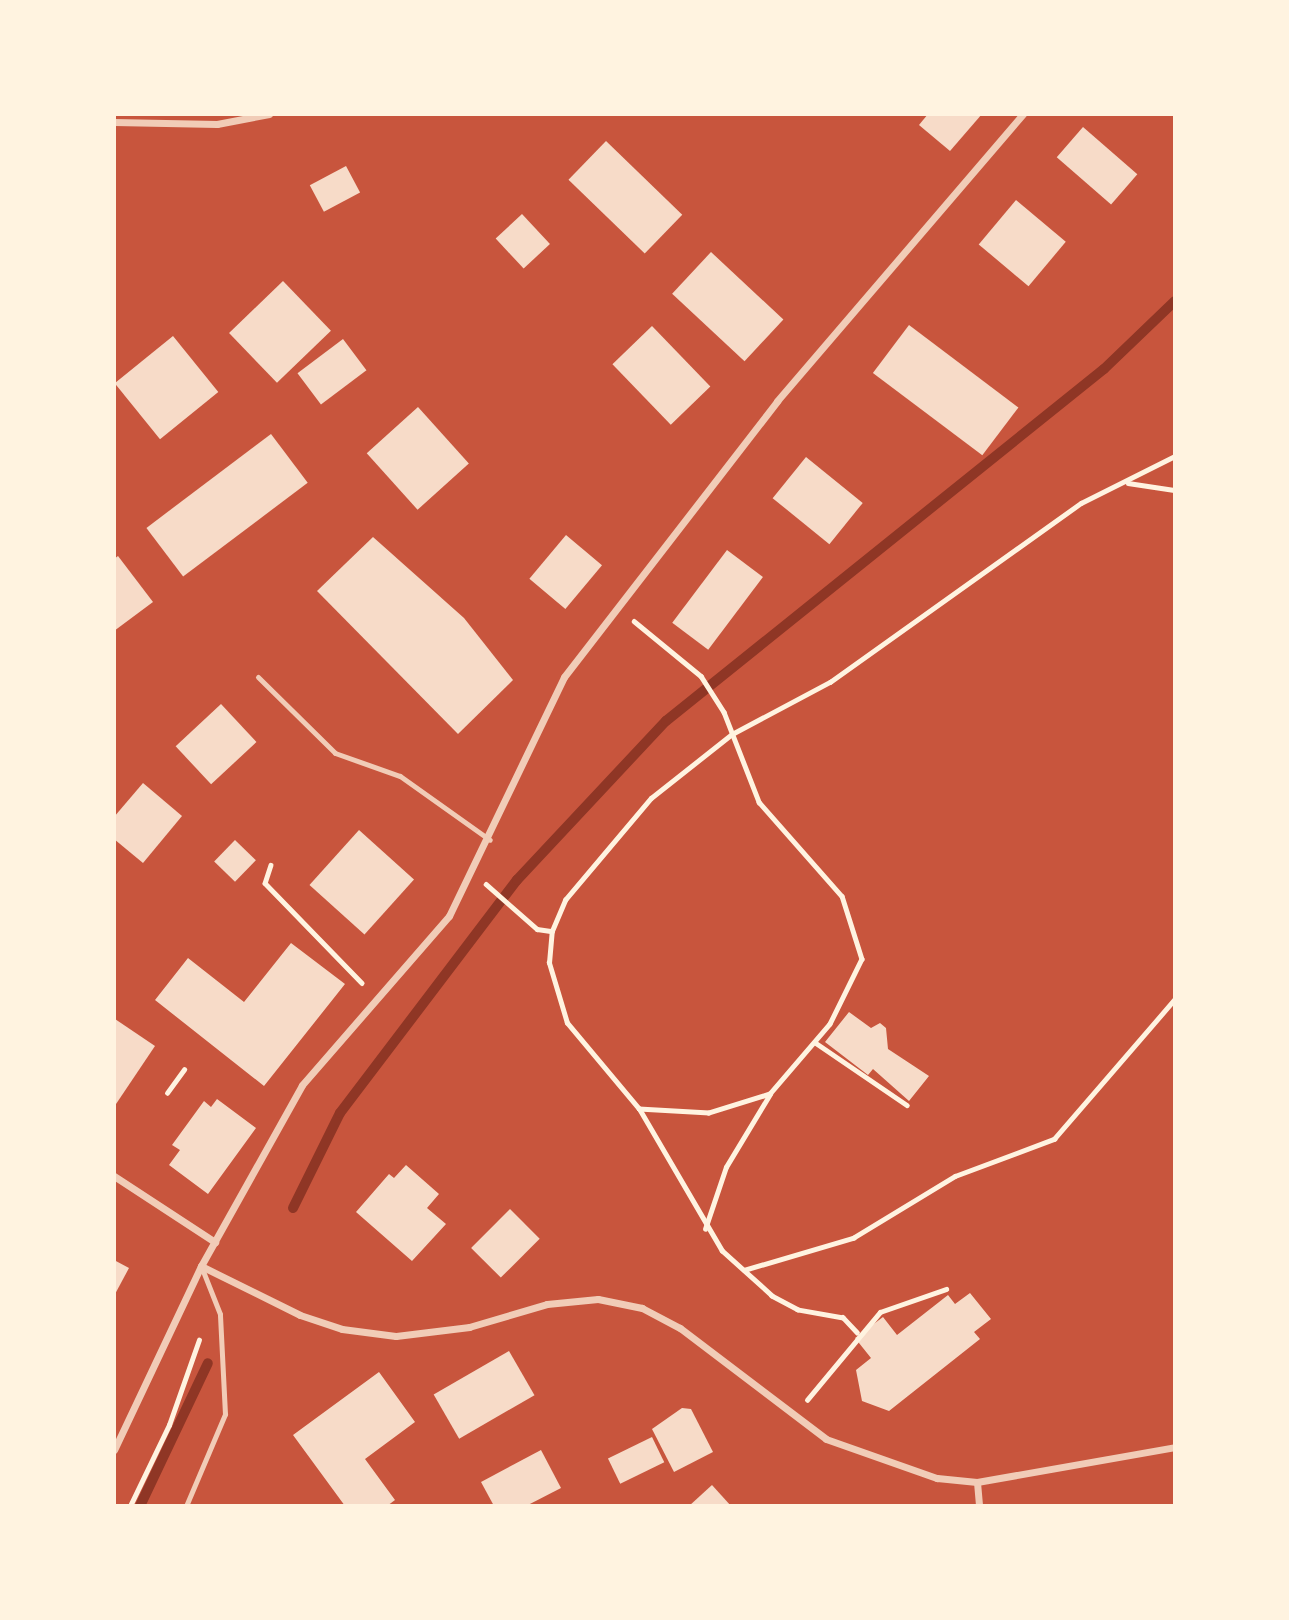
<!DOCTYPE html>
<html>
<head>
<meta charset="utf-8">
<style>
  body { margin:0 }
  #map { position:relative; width:1289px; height:1620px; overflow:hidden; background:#c8553d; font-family:Cabin,sans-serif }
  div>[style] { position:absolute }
  .stream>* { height:10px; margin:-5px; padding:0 5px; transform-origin:5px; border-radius:5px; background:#8f3625 }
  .building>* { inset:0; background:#f7dbc8; transform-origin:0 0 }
  .path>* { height:4.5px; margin:-2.25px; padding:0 2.25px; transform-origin:2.25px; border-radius:2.25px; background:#fff3e0 }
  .service>* { height:5px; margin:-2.5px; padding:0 2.5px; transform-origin:2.5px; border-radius:2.5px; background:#f1ccb7 }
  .minor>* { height:7px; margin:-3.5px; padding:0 3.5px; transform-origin:3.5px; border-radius:3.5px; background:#f1ccb7 }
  span { translate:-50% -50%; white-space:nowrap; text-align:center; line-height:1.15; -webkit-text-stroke:5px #fff3e0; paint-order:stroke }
  .frame { position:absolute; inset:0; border:116px solid #fff3e0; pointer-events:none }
</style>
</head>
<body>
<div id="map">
  <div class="stream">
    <i style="left:293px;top:1208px;width:106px;rotate:-63.7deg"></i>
    <i style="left:340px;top:1113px;width:293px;rotate:-52.8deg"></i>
    <i style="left:517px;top:880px;width:218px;rotate:-46.9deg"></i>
    <i style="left:666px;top:721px;width:562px;rotate:-38.79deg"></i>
    <i style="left:1104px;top:369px;width:98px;rotate:-43.8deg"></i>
    <i style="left:140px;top:1506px;width:158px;rotate:-64.6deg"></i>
  </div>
  <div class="building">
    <i style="clip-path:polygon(928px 114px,982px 114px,950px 151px,919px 125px)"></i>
    <i style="left:1083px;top:127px;width:72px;height:40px;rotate:41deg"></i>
    <i style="left:606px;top:141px;width:106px;height:54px;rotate:44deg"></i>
    <i style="left:346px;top:166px;width:30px;height:41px;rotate:62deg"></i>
    <i style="left:1016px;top:200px;width:65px;height:58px;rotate:40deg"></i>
    <i style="left:522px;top:214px;width:41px;height:36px;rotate:47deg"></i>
    <i style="left:711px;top:252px;width:99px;height:57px;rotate:43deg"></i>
    <i style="left:283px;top:281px;width:69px;height:75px;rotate:46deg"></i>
    <i style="left:909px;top:325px;width:137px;height:60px;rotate:37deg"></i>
    <i style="left:652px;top:326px;width:84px;height:55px;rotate:46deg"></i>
    <i style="left:173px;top:336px;width:72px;height:75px;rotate:51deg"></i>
    <i style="left:343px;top:339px;width:39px;height:57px;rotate:53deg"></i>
    <i style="left:418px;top:407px;width:76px;height:69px;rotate:48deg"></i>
    <i style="left:271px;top:434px;width:61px;height:156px;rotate:53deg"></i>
    <i style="left:806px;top:457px;width:73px;height:53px;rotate:39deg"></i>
    <i style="left:566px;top:535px;width:47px;height:57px;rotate:40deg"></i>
    <i style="clip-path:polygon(373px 537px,464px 618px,513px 680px,458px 734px,317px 591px)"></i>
    <i style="left:727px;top:550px;width:45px;height:91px;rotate:37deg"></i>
    <i style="clip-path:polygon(118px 556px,153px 602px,114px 631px,114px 559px)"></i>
    <i style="left:221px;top:704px;width:52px;height:62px;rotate:47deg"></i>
    <i style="clip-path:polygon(143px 783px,182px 816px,143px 863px,114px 839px,114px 817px)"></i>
    <i style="left:359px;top:830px;width:74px;height:74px;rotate:42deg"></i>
    <i style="left:235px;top:840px;width:29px;height:30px;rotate:44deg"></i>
    <i style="clip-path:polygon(291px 943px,345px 984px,264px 1086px,155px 1000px,188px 958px,244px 1002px)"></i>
    <i style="clip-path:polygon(849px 1012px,871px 1028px,880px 1023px,886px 1028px,888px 1049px,929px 1076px,909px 1101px,873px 1069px,868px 1075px,825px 1042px)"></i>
    <i style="clip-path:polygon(115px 1019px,155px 1046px,114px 1107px,114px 1021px)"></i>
    <i style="clip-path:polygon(217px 1099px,256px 1128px,208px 1194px,169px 1165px,180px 1150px,172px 1145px,204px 1101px,211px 1107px)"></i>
    <i style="clip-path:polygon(406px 1165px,439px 1194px,427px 1208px,446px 1224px,412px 1261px,356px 1212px,389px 1174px,394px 1178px)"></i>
    <i style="left:510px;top:1209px;width:42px;height:55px;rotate:45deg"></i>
    <i style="clip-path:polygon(114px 1260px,129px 1268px,114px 1296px)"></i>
    <i style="clip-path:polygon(970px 1293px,991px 1319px,974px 1332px,980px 1339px,889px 1411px,862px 1401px,856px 1370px,871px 1358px,855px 1338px,883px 1317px,897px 1335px,948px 1295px,955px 1304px)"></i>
    <i style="left:509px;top:1351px;width:51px;height:87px;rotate:60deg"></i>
    <i style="clip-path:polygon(379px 1372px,415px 1422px,365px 1459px,395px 1500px,387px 1506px,345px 1506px,293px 1435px)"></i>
    <i style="clip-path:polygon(682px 1408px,691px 1409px,713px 1452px,674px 1472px,652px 1429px)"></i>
    <i style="left:652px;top:1437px;width:28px;height:49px;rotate:64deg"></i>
    <i style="clip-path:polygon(541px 1450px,561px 1488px,526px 1506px,494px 1506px,481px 1482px)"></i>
    <i style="clip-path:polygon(712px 1485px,731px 1506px,689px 1506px)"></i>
  </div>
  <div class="path">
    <i style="left:1128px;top:483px;width:48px;rotate:8.5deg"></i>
    <i style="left:634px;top:621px;width:87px;rotate:39.4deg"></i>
    <i style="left:701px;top:676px;width:43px;rotate:57.4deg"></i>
    <i style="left:724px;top:712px;width:97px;rotate:68.7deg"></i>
    <i style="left:759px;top:802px;width:125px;rotate:48.6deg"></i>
    <i style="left:842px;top:896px;width:66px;rotate:72.4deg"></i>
    <i style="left:862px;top:959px;width:72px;rotate:116.2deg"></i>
    <i style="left:830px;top:1024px;width:92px;rotate:130.6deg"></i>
    <i style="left:770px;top:1094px;width:64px;rotate:162.7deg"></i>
    <i style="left:709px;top:1113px;width:70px;rotate:-176.7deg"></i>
    <i style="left:271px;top:865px;width:19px;rotate:108deg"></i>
    <i style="left:265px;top:883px;width:139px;rotate:45.9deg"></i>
    <i style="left:486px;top:884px;width:68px;rotate:41.4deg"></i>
    <i style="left:537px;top:929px;width:15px;rotate:8deg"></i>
    <i style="left:816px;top:1043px;width:110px;rotate:34.3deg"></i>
    <i style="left:167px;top:1093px;width:29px;rotate:-54deg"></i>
    <i style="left:705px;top:1229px;width:65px;rotate:-71.3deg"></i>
    <i style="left:726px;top:1167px;width:85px;rotate:-58.9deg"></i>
    <i style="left:744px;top:1270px;width:114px;rotate:-16.4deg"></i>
    <i style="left:853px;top:1238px;width:119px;rotate:-31.3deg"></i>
    <i style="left:955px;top:1176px;width:106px;rotate:-20.5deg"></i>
    <i style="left:1054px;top:1139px;width:185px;rotate:-49.2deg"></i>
    <i style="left:857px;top:1333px;width:21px;rotate:-133deg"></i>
    <i style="left:843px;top:1318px;width:46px;rotate:-169.9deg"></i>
    <i style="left:798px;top:1310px;width:30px;rotate:-152deg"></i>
    <i style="left:772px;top:1296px;width:67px;rotate:-138deg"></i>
    <i style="left:722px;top:1251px;width:164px;rotate:-120.3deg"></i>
    <i style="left:639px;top:1109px;width:112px;rotate:-129.9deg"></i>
    <i style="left:567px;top:1023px;width:63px;rotate:-106.7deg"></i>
    <i style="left:549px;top:963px;width:32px;rotate:-85deg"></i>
    <i style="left:552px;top:931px;width:34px;rotate:-67deg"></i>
    <i style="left:565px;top:900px;width:133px;rotate:-49.9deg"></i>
    <i style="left:651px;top:798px;width:103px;rotate:-38.3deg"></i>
    <i style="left:732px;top:734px;width:111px;rotate:-28deg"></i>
    <i style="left:830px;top:682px;width:308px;rotate:-35.5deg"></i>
    <i style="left:1081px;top:503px;width:105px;rotate:-26.6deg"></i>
    <i style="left:807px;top:1400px;width:114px;rotate:-50.3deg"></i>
    <i style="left:880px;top:1312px;width:70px;rotate:-19.2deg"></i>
    <i style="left:130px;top:1506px;width:90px;rotate:-64.3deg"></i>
    <i style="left:169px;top:1425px;width:90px;rotate:-70.6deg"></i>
  </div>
  <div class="service">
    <i style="left:258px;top:677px;width:108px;rotate:44.6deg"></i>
    <i style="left:335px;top:753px;width:69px;rotate:19.5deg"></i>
    <i style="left:400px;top:776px;width:110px;rotate:35.4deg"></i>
    <i style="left:186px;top:1506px;width:100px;rotate:-67deg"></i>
    <i style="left:225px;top:1414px;width:100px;rotate:-92.9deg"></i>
    <i style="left:220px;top:1314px;width:52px;rotate:-111.6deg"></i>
  </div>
  <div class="minor">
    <i style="left:114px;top:122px;width:103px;rotate:1.1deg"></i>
    <i style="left:217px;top:124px;width:53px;rotate:-10.9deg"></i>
    <i style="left:114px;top:1176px;width:121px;rotate:33.2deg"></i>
    <i style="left:201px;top:1266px;width:110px;rotate:26.3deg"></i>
    <i style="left:300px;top:1315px;width:44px;rotate:18.4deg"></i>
    <i style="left:342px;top:1329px;width:54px;rotate:7.4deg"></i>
    <i style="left:396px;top:1336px;width:74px;rotate:-7deg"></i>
    <i style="left:469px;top:1327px;width:81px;rotate:-16.4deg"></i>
    <i style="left:547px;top:1304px;width:51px;rotate:-5.6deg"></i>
    <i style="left:598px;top:1299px;width:45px;rotate:11.6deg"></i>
    <i style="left:642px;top:1308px;width:43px;rotate:27.8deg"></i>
    <i style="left:680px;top:1328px;width:183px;rotate:37.2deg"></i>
    <i style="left:826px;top:1439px;width:118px;rotate:19.4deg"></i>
    <i style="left:937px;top:1478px;width:40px;rotate:5.7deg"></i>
    <i style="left:977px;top:1482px;width:201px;rotate:-10deg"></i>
    <i style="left:114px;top:1450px;width:204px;rotate:-64.7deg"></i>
    <i style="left:201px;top:1266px;width:207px;rotate:-60.8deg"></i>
    <i style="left:302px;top:1085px;width:224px;rotate:-49deg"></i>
    <i style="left:449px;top:916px;width:265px;rotate:-64.3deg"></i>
    <i style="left:564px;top:677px;width:349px;rotate:-52.3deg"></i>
    <i style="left:777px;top:401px;width:378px;rotate:-49.4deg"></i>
    <i style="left:977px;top:1482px;width:24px;rotate:85deg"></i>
  </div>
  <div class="frame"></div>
</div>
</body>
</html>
